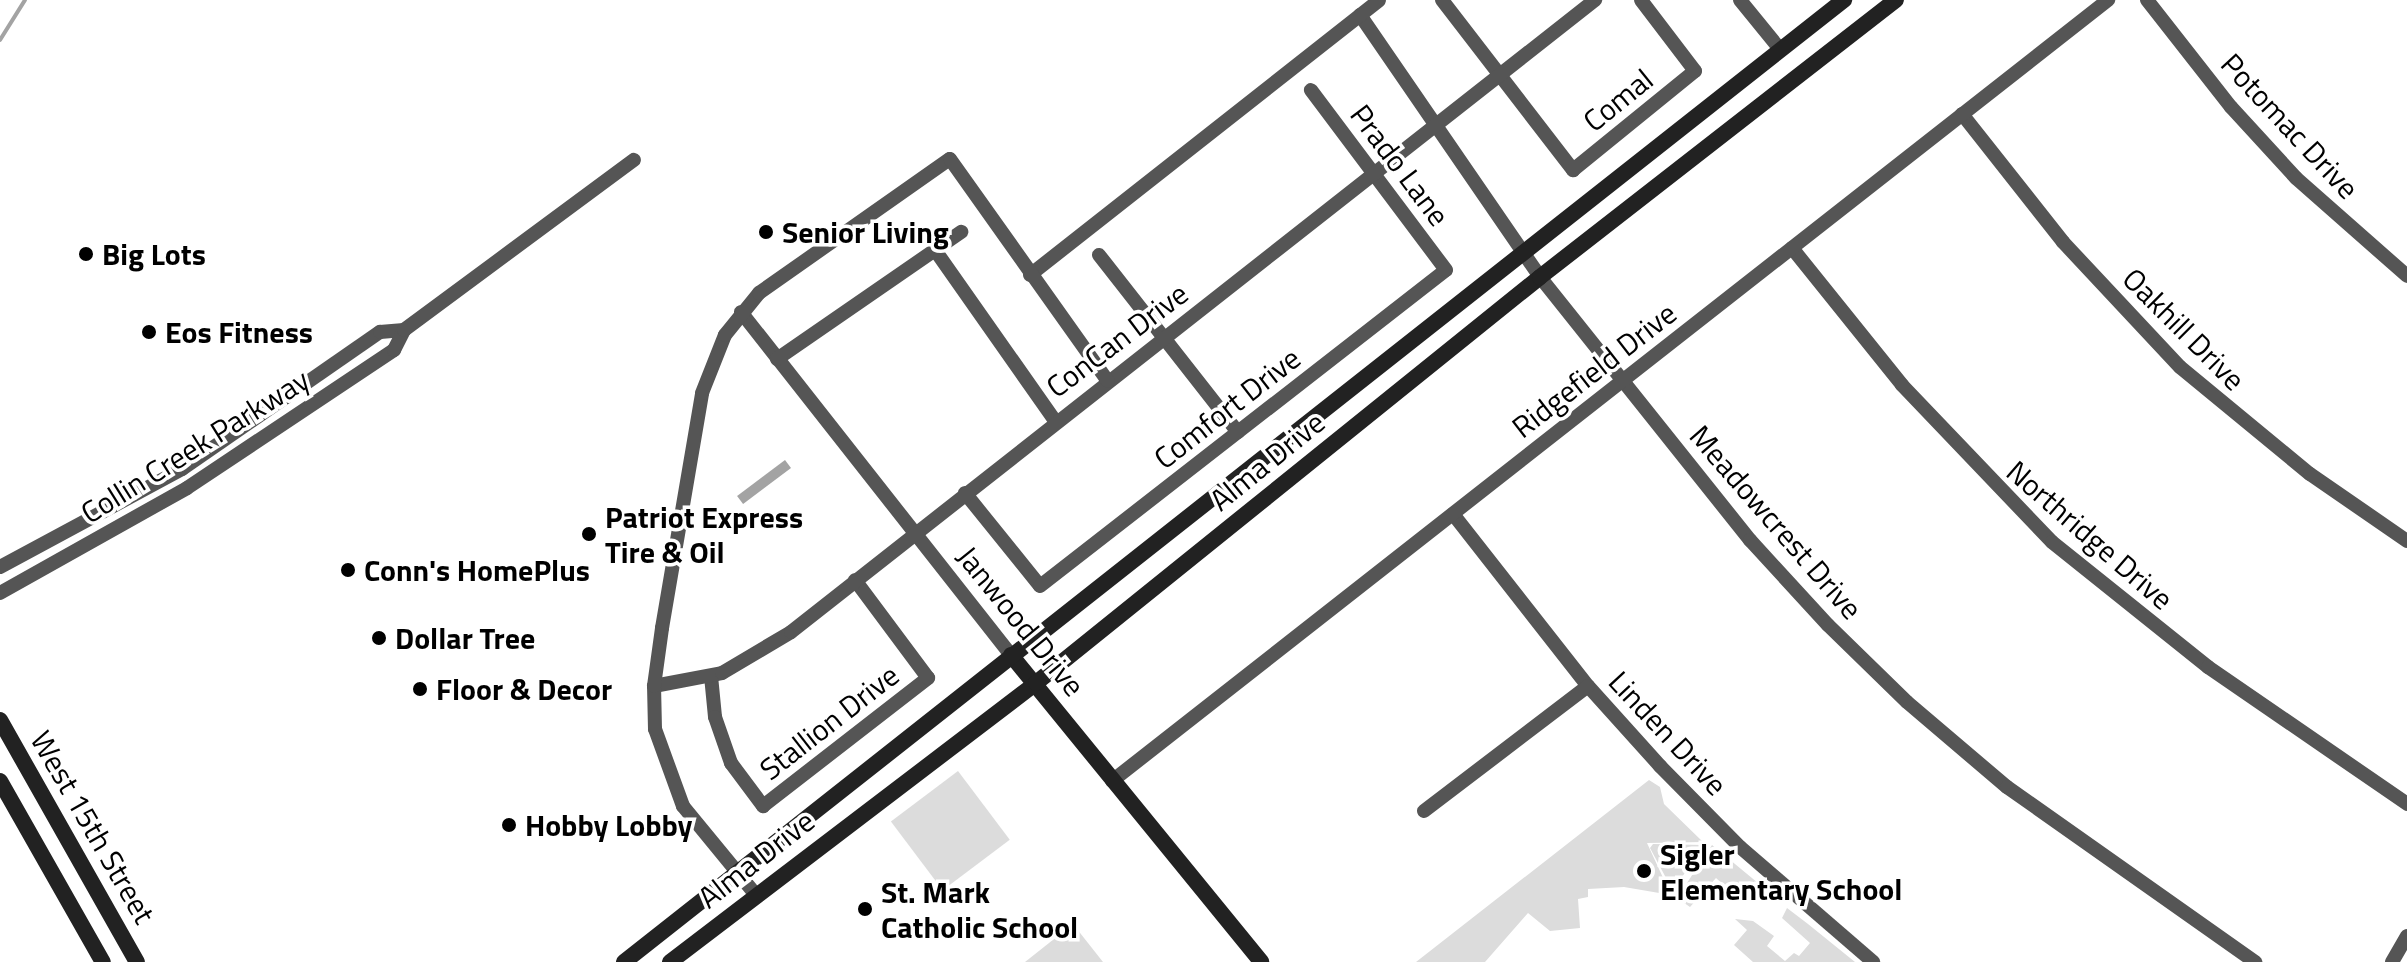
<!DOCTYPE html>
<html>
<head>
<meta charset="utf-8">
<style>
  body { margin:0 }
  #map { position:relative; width:2407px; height:962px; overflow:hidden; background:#fff; font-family:"Titillium Web",sans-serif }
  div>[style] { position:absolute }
  .green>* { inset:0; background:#dcdcdc; transform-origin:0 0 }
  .water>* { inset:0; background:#a3a3a3; transform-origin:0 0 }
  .stream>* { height:4px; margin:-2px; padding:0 2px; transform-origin:2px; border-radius:2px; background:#a3a3a3 }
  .street>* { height:14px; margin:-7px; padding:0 7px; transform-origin:7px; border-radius:7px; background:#555 }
  .secondary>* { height:16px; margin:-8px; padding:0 8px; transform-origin:8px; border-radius:8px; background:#222 }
  .dots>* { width:22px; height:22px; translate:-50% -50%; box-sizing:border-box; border:4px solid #fff; border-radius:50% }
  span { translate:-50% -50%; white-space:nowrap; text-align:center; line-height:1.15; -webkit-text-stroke:7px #fff; paint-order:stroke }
  .street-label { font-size:30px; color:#000 }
  .poi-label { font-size:30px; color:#000; font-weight:700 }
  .left { translate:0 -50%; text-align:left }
</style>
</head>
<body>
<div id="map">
  <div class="green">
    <i style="left:958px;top:771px;width:86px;height:84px;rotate:53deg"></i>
    <i style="clip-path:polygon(1649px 780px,1660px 787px,1664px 804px,1703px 842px,1647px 843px,1671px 895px,1624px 887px,1588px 889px,1588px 897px,1578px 899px,1580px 928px,1550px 931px,1528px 913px,1485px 962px,1416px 962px)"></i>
    <i style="clip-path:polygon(1653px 844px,1703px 845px,1673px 891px,1650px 848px)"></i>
    <i style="clip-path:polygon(1712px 845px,1764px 888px,1767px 897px,1743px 903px,1716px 878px,1690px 907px,1677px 898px)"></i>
    <i style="clip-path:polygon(1787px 908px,1808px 924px,1855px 962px,1753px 962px,1734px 945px,1747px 930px,1735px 919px,1753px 921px,1774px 936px,1767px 946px,1785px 961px,1794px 953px,1799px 956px,1810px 943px,1782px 918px)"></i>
    <i style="clip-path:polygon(1073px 924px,1103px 962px,1025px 962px)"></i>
  </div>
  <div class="water">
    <i style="left:785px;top:460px;width:10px;height:60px;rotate:53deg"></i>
  </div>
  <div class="stream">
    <i style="left:0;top:40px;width:47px;rotate:-58deg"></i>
  </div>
  <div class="street">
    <i style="left:1442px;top:0;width:215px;rotate:52.4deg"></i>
    <i style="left:1573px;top:170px;width:157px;rotate:-39.1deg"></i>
    <i style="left:1695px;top:71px;width:89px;rotate:-127.3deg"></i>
    <i style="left:1740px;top:0;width:62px;rotate:50.9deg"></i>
    <i style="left:2147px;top:0;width:136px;rotate:51.9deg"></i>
    <i style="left:2231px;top:107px;width:96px;rotate:47.5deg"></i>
    <i style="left:2296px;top:178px;width:148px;rotate:41.4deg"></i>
    <i style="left:1360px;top:15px;width:318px;rotate:55.5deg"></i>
    <i style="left:1540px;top:277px;width:337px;rotate:51.4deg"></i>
    <i style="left:1750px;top:540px;width:115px;rotate:47.5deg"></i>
    <i style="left:1828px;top:625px;width:110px;rotate:44.3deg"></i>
    <i style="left:1907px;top:702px;width:131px;rotate:40.4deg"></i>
    <i style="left:2007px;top:787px;width:304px;rotate:35.2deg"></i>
    <i style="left:1962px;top:114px;width:163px;rotate:51.7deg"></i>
    <i style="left:2063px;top:242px;width:171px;rotate:46.9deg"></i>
    <i style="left:2180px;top:367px;width:168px;rotate:39.5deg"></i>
    <i style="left:2310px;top:474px;width:118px;rotate:34.6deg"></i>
    <i style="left:1792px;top:248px;width:176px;rotate:51.2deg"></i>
    <i style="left:1902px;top:385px;width:217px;rotate:46.3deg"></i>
    <i style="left:2052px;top:542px;width:200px;rotate:38.7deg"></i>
    <i style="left:2208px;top:667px;width:242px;rotate:34.5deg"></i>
    <i style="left:935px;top:250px;width:209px;rotate:54.9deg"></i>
    <i style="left:1099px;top:255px;width:225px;rotate:51.9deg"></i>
    <i style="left:1030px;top:275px;width:444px;rotate:-38.2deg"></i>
    <i style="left:741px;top:312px;width:437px;rotate:51.8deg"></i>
    <i style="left:777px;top:359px;width:224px;rotate:-34.6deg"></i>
    <i style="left:965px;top:493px;width:119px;rotate:51.1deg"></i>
    <i style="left:1040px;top:586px;width:514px;rotate:-37.89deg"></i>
    <i style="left:1446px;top:270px;width:225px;rotate:-126.9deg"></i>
    <i style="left:1453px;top:514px;width:219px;rotate:51.9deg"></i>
    <i style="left:1588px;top:686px;width:108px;rotate:48deg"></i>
    <i style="left:1660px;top:766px;width:114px;rotate:45.4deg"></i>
    <i style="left:1740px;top:847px;width:176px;rotate:40.8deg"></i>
    <i style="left:0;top:567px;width:207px;rotate:-28.3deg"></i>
    <i style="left:182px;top:469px;width:241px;rotate:-34.7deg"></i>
    <i style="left:380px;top:332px;width:24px;rotate:-5deg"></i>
    <i style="left:0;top:593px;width:214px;rotate:-29.3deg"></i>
    <i style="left:187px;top:488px;width:249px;rotate:-33.7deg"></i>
    <i style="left:394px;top:350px;width:22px;rotate:-63deg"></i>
    <i style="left:404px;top:330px;width:286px;rotate:-36.5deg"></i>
    <i style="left:711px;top:676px;width:41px;rotate:84.4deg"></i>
    <i style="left:715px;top:717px;width:49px;rotate:70.8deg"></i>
    <i style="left:731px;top:763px;width:54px;rotate:53.3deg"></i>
    <i style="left:763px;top:806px;width:209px;rotate:-37.8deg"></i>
    <i style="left:928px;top:678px;width:122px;rotate:-126.7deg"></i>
    <i style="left:654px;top:686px;width:69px;rotate:-10.8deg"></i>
    <i style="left:722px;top:673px;width:80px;rotate:-30.7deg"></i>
    <i style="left:791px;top:632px;width:1023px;rotate:-38.17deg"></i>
    <i style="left:1112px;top:781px;width:1266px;rotate:-38.1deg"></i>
    <i style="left:1424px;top:811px;width:206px;rotate:-37.3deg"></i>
    <i style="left:756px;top:895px;width:115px;rotate:-129.4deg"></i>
    <i style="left:683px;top:806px;width:82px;rotate:-110deg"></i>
    <i style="left:655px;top:729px;width:43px;rotate:-91.3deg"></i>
    <i style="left:654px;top:686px;width:59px;rotate:-82.1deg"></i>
    <i style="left:662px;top:628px;width:238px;rotate:-80.3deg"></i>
    <i style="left:702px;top:393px;width:62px;rotate:-68.4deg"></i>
    <i style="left:725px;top:335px;width:54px;rotate:-51deg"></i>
    <i style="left:759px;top:293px;width:233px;rotate:-35.1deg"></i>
    <i style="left:950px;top:159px;width:272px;rotate:54.6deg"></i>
    <i style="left:2392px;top:962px;width:30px;rotate:-60deg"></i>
  </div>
  <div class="secondary">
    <i style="left:1011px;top:655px;width:396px;rotate:50.8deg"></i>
    <i style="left:0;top:720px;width:278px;rotate:60.5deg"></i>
    <i style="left:0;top:781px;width:208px;rotate:60.4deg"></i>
    <i style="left:624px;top:962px;width:1554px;rotate:-38.26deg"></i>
    <i style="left:670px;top:962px;width:460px;rotate:-37.3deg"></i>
    <i style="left:1036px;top:683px;width:647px;rotate:-38.85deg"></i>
    <i style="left:1540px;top:277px;width:451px;rotate:-37.9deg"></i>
  </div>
  <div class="dots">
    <i style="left:766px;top:232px;background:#000"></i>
    <i style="left:86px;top:254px;background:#000"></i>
    <i style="left:149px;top:332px;background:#000"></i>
    <i style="left:589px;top:534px;background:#000"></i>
    <i style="left:348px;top:570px;background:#000"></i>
    <i style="left:379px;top:638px;background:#000"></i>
    <i style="left:420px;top:689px;background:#000"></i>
    <i style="left:509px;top:825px;background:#000"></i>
    <i style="left:1644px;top:871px;background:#000"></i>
    <i style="left:865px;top:909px;background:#000"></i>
  </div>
  <div class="street-label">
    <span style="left:1618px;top:100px;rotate:-39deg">Comal</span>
    <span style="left:2290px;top:126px;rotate:47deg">Potomac Drive</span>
    <span style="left:1400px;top:165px;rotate:53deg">Prado Lane</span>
    <span style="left:2184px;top:329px;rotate:45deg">Oakhill Drive</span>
    <span style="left:1117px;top:340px;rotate:-37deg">ConCan Drive</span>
    <span style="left:1594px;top:370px;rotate:-38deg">Ridgefield Drive</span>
    <span style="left:1227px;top:408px;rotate:-38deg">Comfort Drive</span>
    <span style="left:195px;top:446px;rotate:-32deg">Collin Creek Parkway</span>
    <span style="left:1267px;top:461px;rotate:-39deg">Alma Drive</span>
    <span style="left:1776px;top:522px;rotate:49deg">Meadowcrest Drive</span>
    <span style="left:2090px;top:535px;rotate:41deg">Northridge Drive</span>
    <span style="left:1021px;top:621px;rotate:51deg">Janwood Drive</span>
    <span style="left:829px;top:722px;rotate:-38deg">Stallion Drive</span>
    <span style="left:1668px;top:733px;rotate:47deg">Linden Drive</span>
    <span style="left:93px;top:827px;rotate:60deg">West 15th Street</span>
    <span style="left:756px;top:859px;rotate:-38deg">Alma Drive</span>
  </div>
  <div class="poi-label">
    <span class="left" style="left:782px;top:232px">Senior Living</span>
    <span class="left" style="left:102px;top:254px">Big Lots</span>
    <span class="left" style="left:165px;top:332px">Eos Fitness</span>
    <span class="left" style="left:605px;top:534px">Patriot Express<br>Tire &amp; Oil</span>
    <span class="left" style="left:364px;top:570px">Conn's HomePlus</span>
    <span class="left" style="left:395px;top:638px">Dollar Tree</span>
    <span class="left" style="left:436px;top:689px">Floor &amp; Decor</span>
    <span class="left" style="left:525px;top:825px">Hobby Lobby</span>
    <span class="left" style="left:1660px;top:871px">Sigler<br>Elementary School</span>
    <span class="left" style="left:881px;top:909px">St. Mark<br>Catholic School</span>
  </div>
</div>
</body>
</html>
